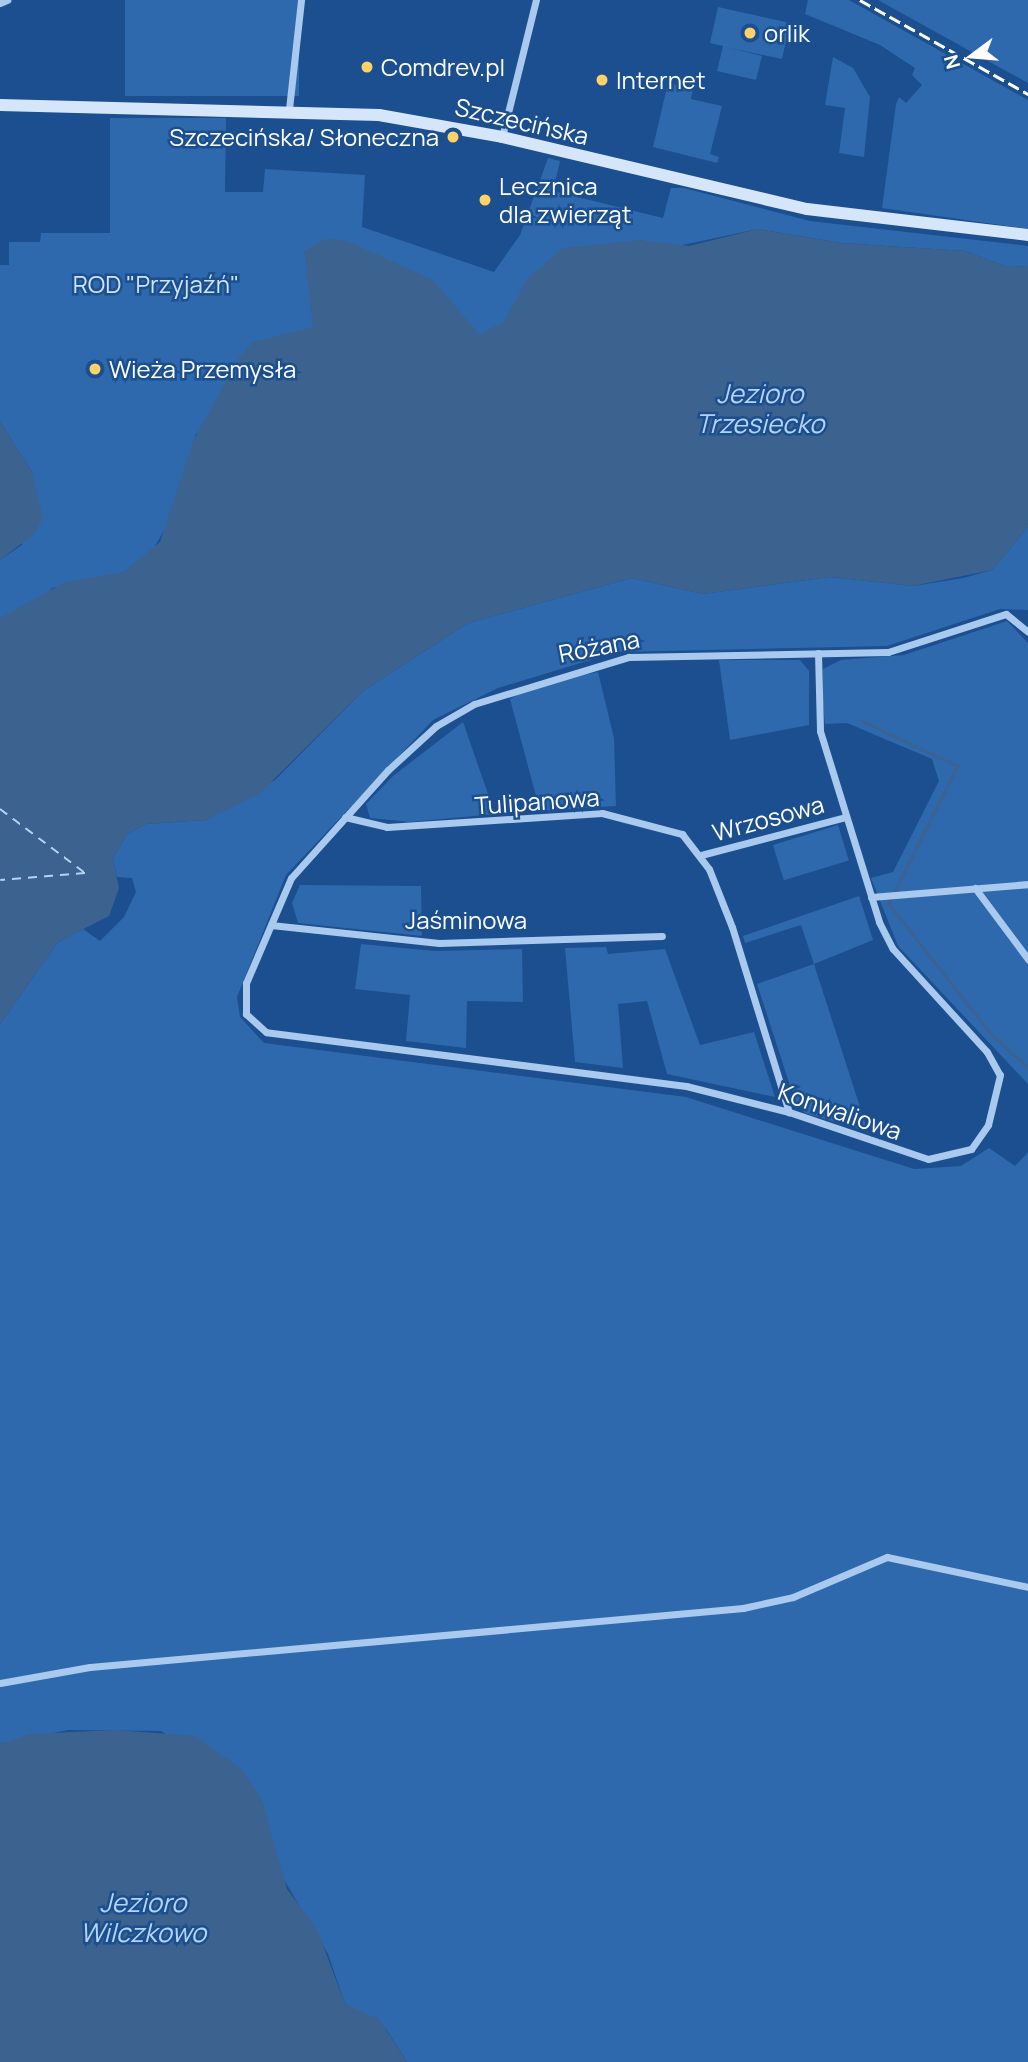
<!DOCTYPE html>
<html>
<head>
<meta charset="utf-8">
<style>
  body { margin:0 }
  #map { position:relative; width:1028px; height:2062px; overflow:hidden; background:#1b4f8f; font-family:Manrope,sans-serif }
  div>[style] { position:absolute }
  .green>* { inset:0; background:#2e69ad; transform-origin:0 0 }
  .water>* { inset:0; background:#3c6290 }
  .stream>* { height:2.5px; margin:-1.25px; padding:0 1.25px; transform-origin:1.25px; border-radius:1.25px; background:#3c6290 }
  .ferry>* { height:2px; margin-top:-1px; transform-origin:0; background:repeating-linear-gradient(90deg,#b5d3f5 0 9px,transparent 0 16px) }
  .street>* { height:7px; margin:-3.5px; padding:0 3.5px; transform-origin:3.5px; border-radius:3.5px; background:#a9c9ee }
  .secondary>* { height:12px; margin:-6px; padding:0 6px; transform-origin:6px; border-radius:6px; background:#d6e6fa }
  .rail>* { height:2.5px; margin-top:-1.25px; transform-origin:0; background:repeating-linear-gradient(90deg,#fff 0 12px,transparent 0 17px) }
  .dots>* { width:19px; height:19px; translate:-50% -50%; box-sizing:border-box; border:4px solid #1b4f8f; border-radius:50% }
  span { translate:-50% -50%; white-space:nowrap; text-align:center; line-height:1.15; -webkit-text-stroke:5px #1b4f8f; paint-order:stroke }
  .poi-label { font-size:24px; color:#fff }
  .left { translate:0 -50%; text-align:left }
  .right { translate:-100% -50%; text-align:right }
  .street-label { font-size:24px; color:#fff }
  .park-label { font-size:24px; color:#cfe3fa }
  .water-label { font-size:26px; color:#b5d3f5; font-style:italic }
  .north { position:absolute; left:937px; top:21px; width:70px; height:70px; -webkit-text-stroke:5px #1b4f8f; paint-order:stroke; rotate:254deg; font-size:19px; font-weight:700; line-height:28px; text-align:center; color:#fff }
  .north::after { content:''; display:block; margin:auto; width:24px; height:32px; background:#fff; clip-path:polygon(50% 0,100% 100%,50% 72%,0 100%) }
</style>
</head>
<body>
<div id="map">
  <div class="green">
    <i style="left:125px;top:0;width:174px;height:96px"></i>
    <i style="clip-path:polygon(808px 0,849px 0,1028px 100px,1028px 229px,882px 208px,896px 104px,899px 97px,906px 103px,922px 85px,912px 75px,915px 68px,880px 45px,805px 14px)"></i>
    <i style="clip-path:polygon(878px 0,1028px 0,1028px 83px,914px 20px)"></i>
    <i style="clip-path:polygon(718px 7px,790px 23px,782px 59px,730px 48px,762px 56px,756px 80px,717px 71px,723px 46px,710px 43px)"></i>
    <i style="clip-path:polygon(833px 57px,853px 68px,870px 97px,864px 157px,839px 153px,845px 108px,825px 105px)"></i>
    <i style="clip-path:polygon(668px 83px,693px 89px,691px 99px,722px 106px,710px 154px,719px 157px,717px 163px,653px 147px)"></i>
    <i style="clip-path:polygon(110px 118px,226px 118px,225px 192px,263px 192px,265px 169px,365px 175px,362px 227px,494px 272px,520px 235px,548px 158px,560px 161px,553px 191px,663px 218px,671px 188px,684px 188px,810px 221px,1028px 246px,1028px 266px,1007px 267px,965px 251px,841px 243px,758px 229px,673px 247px,640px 240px,510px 346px,336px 312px,196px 434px,171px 518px,154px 548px,124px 572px,52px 588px,0 643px,0 560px,22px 545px,32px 472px,0 422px,0 265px,9px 265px,9px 242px,40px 242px,41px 233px,110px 233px)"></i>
    <i style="clip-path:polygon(1028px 527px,1028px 610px,1000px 609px,887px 646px,617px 652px,498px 688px,433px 720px,286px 875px,237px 997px,240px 1017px,264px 1043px,686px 1097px,914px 1169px,961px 1166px,989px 1148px,1015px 1166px,1028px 1152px,1028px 2062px,407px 2062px,386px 2029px,345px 2004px,328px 1954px,280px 1873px,261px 1798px,161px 1731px,68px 1730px,0 1744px,0 1024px,58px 942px,83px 929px,100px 941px,124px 917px,136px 892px,132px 878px,117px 877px,113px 859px,127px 834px,146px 824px,206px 820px,275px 780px,363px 691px,468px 623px,632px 578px,703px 594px,830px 577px,913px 586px,963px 578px,992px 570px)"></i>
    <i style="clip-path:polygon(1007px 621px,1028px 643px,1028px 1084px,898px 946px,871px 878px,893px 872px,939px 781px,932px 759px,847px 723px,825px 724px,823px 705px,823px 669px,841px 660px,904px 655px)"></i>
    <i style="clip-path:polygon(719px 660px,800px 660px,809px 671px,809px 725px,730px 740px)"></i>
    <i style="clip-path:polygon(598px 672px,614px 738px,616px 806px,540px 811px,510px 699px,535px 685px)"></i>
    <i style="clip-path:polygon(463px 722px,495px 814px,410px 822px,370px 818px,366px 804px,393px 776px)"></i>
    <i style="left:838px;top:825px;width:37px;height:68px;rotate:73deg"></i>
    <i style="clip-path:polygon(300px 885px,421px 886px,422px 936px,298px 923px,292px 903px)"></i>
    <i style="clip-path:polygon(859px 896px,873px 940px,814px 964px,868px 1132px,805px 1113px,795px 1101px,757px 984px,814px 964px,801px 925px,745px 943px,743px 936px)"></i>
    <i style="clip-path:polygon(361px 944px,434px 951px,522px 949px,523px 1002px,467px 1001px,466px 1048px,406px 1041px,410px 995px,355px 989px)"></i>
    <i style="clip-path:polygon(606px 947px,608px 954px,665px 949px,700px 1045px,754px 1032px,775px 1097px,667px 1074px,647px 1001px,618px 1004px,623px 1068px,575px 1062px,565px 948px)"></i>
  </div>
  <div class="water">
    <i style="clip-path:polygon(758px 229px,841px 243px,965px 251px,1007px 267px,1028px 266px,1028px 527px,992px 570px,913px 586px,830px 577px,703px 594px,632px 578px,468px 623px,363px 691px,259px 794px,206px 820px,146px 824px,127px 834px,113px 859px,119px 888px,109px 916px,58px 942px,0 1024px,0 618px,65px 582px,124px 572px,160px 542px,193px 441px,239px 358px,253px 342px,313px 327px,304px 251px,326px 239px,345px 240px,418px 273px,433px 280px,480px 335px,504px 321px,528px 278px,563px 248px,640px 240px,689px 246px)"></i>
    <i style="clip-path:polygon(0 422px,32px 472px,43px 518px,34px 534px,0 560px)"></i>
    <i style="clip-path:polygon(116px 1730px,195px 1736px,241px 1769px,261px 1798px,287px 1889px,317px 1929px,345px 2004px,379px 2019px,407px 2062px,0 2062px,0 1744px,30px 1734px)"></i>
  </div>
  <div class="stream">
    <i style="left:862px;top:721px;width:106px;rotate:25.1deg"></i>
    <i style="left:958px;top:766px;width:141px;rotate:116.6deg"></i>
    <i style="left:892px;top:898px;width:7px;rotate:117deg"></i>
    <i style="left:889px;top:904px;width:168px;rotate:51.8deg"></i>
    <i style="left:993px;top:1036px;width:47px;rotate:41.5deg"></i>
  </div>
  <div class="ferry">
    <i style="left:0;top:809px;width:106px;rotate:37deg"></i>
    <i style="left:85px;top:873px;width:85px;rotate:175.3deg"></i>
  </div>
  <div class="street">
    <i style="left:0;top:3px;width:8px;rotate:-23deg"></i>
    <i style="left:289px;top:109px;width:110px;rotate:-83.7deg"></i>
    <i style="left:502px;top:137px;width:141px;rotate:-76.1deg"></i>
    <i style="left:818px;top:653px;width:78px;rotate:88.5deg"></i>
    <i style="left:820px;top:731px;width:200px;rotate:72.8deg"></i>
    <i style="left:879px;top:922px;width:30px;rotate:63deg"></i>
    <i style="left:893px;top:949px;width:139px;rotate:47.6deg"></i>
    <i style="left:987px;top:1052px;width:26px;rotate:61deg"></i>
    <i style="left:1000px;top:1075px;width:51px;rotate:103.5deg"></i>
    <i style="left:988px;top:1125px;width:29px;rotate:125deg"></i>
    <i style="left:971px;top:1149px;width:44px;rotate:166.9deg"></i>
    <i style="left:928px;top:1159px;width:147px;rotate:-161.3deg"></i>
    <i style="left:789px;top:1112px;width:106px;rotate:-165.8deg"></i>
    <i style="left:686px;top:1086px;width:423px;rotate:-172.7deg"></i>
    <i style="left:266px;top:1032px;width:27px;rotate:-138deg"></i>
    <i style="left:246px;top:1014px;width:31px;rotate:-90deg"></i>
    <i style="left:246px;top:983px;width:114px;rotate:-66.8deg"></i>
    <i style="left:291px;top:878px;width:145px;rotate:-48.1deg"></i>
    <i style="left:388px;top:770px;width:65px;rotate:-42.5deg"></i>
    <i style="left:436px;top:726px;width:44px;rotate:-30.1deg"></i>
    <i style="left:474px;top:704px;width:162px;rotate:-16.9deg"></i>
    <i style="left:629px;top:657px;width:259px;rotate:-1.1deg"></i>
    <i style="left:888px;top:652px;width:124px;rotate:-17.9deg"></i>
    <i style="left:1006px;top:614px;width:28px;rotate:39deg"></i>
    <i style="left:345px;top:817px;width:43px;rotate:13.4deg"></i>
    <i style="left:387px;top:827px;width:215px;rotate:-3.7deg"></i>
    <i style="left:602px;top:813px;width:83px;rotate:14.7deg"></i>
    <i style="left:682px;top:834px;width:44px;rotate:52.4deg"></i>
    <i style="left:709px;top:869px;width:62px;rotate:68.4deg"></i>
    <i style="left:732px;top:927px;width:194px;rotate:72.9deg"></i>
    <i style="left:701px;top:855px;width:150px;rotate:-14.7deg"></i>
    <i style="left:975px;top:888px;width:89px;rotate:53.3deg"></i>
    <i style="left:871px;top:897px;width:158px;rotate:-4.7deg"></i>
    <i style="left:271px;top:925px;width:169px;rotate:6.1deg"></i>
    <i style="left:439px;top:943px;width:223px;rotate:-1.8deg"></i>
    <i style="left:0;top:1683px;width:91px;rotate:-10.1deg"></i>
    <i style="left:90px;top:1667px;width:656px;rotate:-5.16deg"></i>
    <i style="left:743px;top:1608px;width:51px;rotate:-12.4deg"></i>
    <i style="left:793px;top:1597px;width:102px;rotate:-23.1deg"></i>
    <i style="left:887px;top:1557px;width:144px;rotate:12deg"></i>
  </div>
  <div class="secondary">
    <i style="left:0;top:105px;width:379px;rotate:1.5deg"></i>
    <i style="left:379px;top:115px;width:125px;rotate:10.1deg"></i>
    <i style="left:502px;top:137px;width:313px;rotate:13.3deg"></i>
    <i style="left:807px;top:209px;width:223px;rotate:6.7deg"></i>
  </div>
  <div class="rail">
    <i style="left:860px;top:0;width:193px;rotate:29.2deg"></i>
  </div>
  <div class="dots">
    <i style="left:750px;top:33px;background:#ffd166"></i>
    <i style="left:367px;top:67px;background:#ffd166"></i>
    <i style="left:602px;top:80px;background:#ffd166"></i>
    <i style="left:453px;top:137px;background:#ffd166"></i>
    <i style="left:485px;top:200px;background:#ffd166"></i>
    <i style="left:95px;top:369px;background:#ffd166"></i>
  </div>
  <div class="poi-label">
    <span class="left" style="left:764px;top:33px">orlik</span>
    <span class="left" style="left:381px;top:67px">Comdrev.pl</span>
    <span class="left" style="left:616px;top:80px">Internet</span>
    <span class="right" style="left:439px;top:137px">Szczecińska/ Słoneczna</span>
    <span class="left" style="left:499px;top:200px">Lecznica<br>dla zwierząt</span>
    <span class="left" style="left:109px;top:369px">Wieża Przemysła</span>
  </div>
  <div class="street-label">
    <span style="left:522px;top:121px;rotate:13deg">Szczecińska</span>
    <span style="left:599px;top:646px;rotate:-11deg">Różana</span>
    <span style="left:537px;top:801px;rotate:-4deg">Tulipanowa</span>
    <span style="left:768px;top:818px;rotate:-15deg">Wrzosowa</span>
    <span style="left:466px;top:920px">Jaśminowa</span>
    <span style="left:840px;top:1111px;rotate:19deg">Konwaliowa</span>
  </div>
  <div class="park-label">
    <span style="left:156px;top:284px">ROD "Przyjaźń"</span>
  </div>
  <div class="water-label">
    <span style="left:760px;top:409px">Jezioro<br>Trzesiecko</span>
    <span style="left:143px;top:1918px">Jezioro<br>Wilczkowo</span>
  </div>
  <div class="north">N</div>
</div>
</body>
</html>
